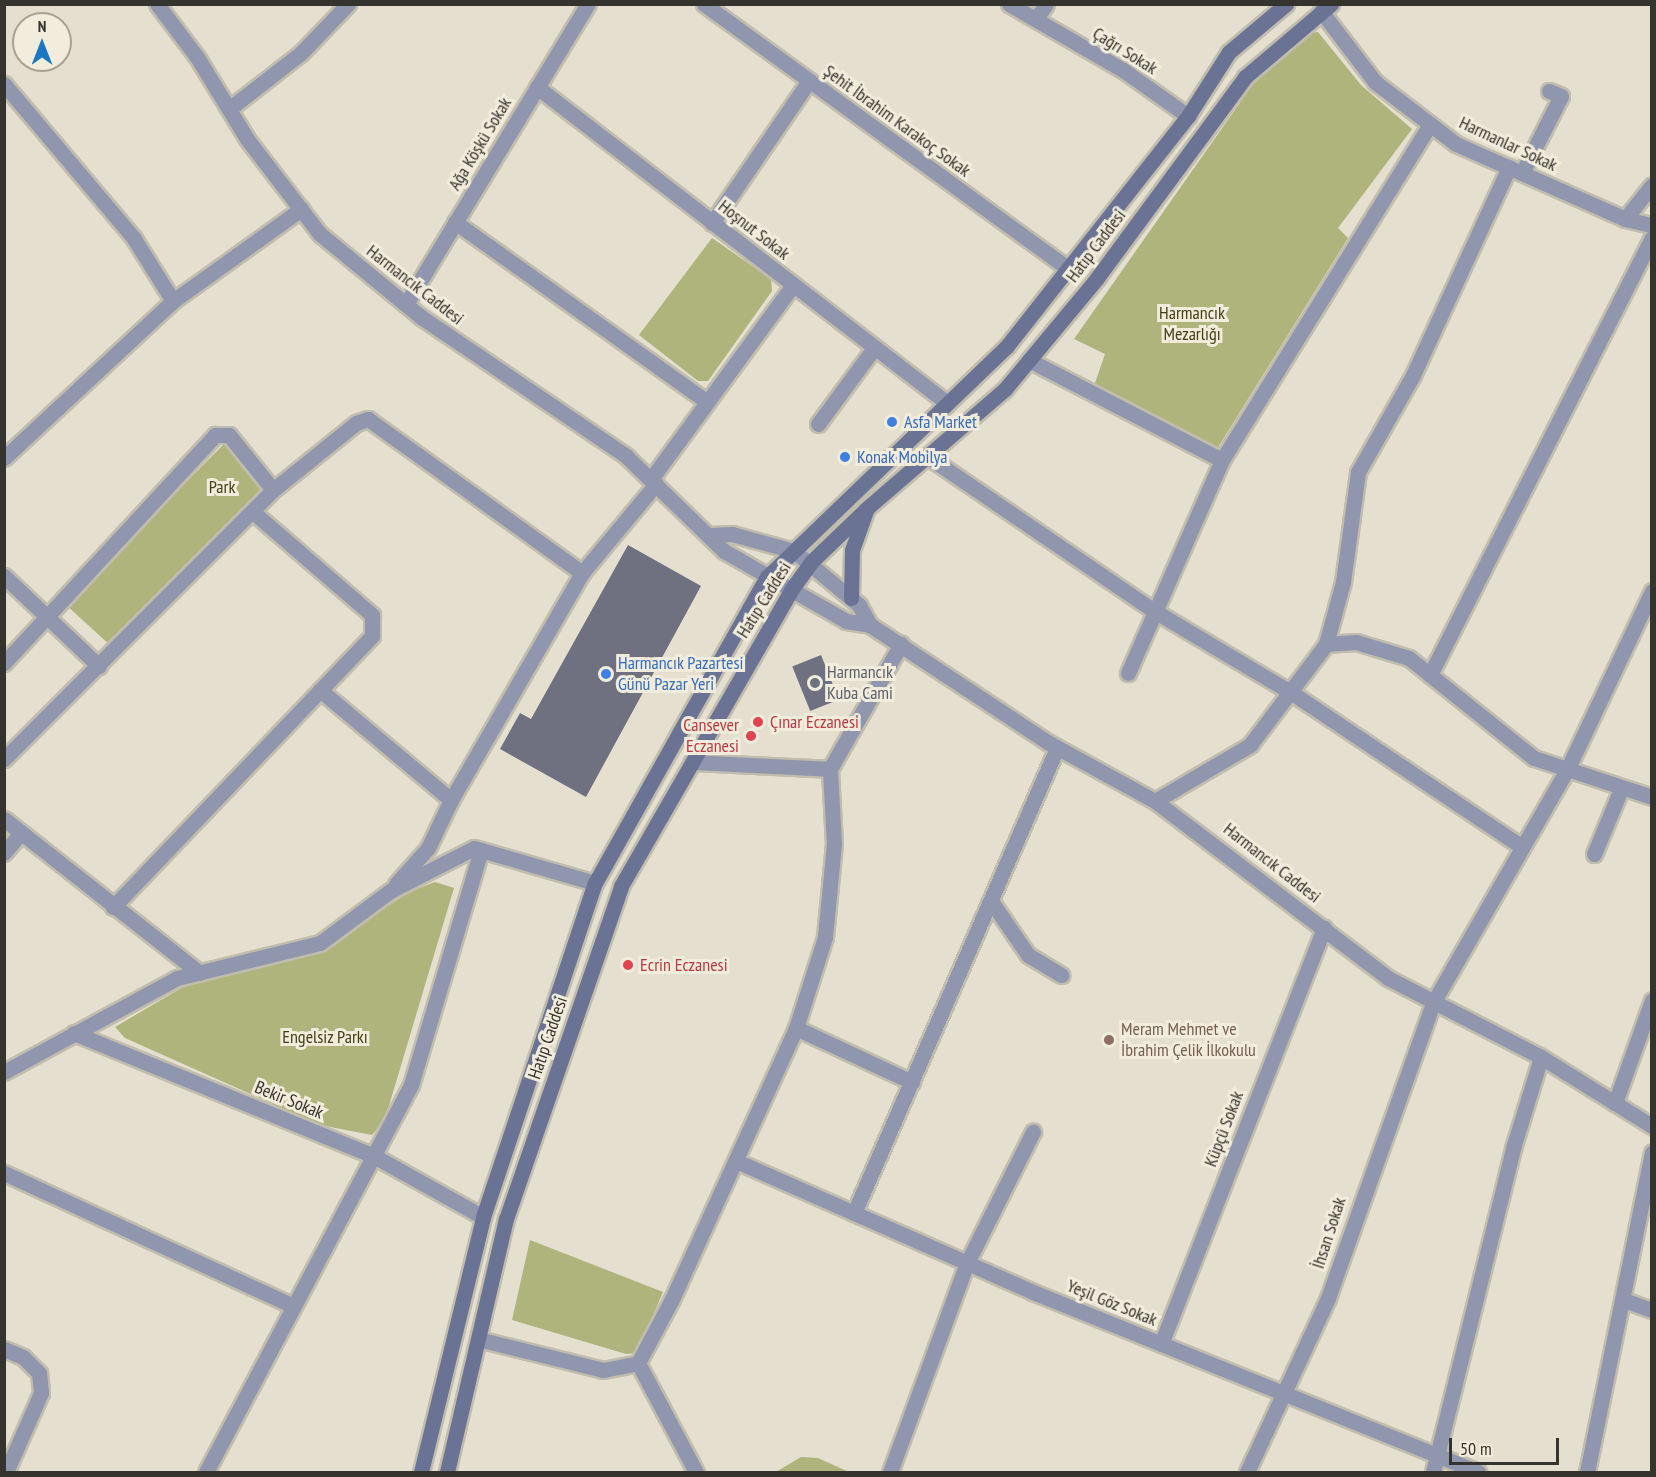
<!DOCTYPE html>
<html>
<head>
<meta charset="utf-8">
<style>
  body { margin:0 }
  #map { position:relative; width:1656px; height:1477px; overflow:hidden; background:#e4dfce; font-family:"PT Sans Narrow",sans-serif }
  div>[style] { position:absolute }
  .green>* { inset:0; background:#afb37c }
  .building>* { inset:0; background:#6f7180; transform-origin:0 0 }
  .roads { filter:drop-shadow(2px 0 #c1bdae) drop-shadow(-2px 0 #c1bdae) drop-shadow(0 2px #c1bdae) drop-shadow(0 -2px #c1bdae) }
  .minor>* { height:15px; margin:-7.5px; padding:0 7.5px; transform-origin:7.5px; border-radius:7.5px; background:#9096ae }
  .tertiary>* { height:15px; margin:-7.5px; padding:0 7.5px; transform-origin:7.5px; border-radius:7.5px; background:#9096ae }
  .secondary>* { height:15px; margin:-7.5px; padding:0 7.5px; transform-origin:7.5px; border-radius:7.5px; background:#6b7395 }
  .dots>* { width:16px; height:16px; translate:-50% -50%; box-sizing:border-box; border:3px solid #f1ecdb; border-radius:50% }
  span { translate:-50% -50%; white-space:nowrap; text-align:center; line-height:1.15; -webkit-text-stroke:6px #f1ecdb; paint-order:stroke }
  .street-label { font-size:18px; color:#35332d }
  .park-label { font-size:18px; color:#404216 }
  .shop-label { font-size:18px; color:#366cbe }
  .left { translate:0 -50%; text-align:left }
  .worship-label { font-size:18px; color:#5b616d }
  .health-label { font-size:18px; color:#be3a42 }
  .right { translate:-100% -50%; text-align:right }
  .education-label { font-size:18px; color:#785e54 }
  .frame { position:absolute; inset:0; border:6px solid #35332d; pointer-events:none }
  .north { position:absolute; left:12px; top:12px; width:60px; height:60px; box-sizing:border-box; background:#f1ecdb; border:2px solid #a6a295; border-radius:50%; rotate:0deg; font-size:16px; font-weight:700; line-height:24px; text-align:center; color:#35332d }
  .north::after { content:''; display:block; margin:auto; width:21px; height:27px; background:#1c76c3; clip-path:polygon(50% 0,100% 100%,50% 72%,0 100%) }
  .scale { position:absolute; left:1449px; top:1438px; width:110px; height:27px; box-sizing:border-box; border:3px solid #35332d; border-top:0; padding-left:8px; font-size:18px; line-height:21px; white-space:nowrap; color:#35332d; -webkit-text-stroke:4px #f1ecdb; paint-order:stroke }
</style>
</head>
<body>
<div id="map">
  <div class="green">
    <i style="clip-path:polygon(1318px 32px,1361px 85px,1412px 129px,1338px 228px,1348px 238px,1217px 449px,1094px 386px,1105px 354px,1074px 339px,1258px 77px,1301px 34px)"></i>
    <i style="clip-path:polygon(712px 238px,771px 279px,772px 291px,708px 381px,698px 381px,639px 335px)"></i>
    <i style="clip-path:polygon(226px 442px,263px 484px,259px 497px,111px 646px,65px 604px)"></i>
    <i style="clip-path:polygon(435px 882px,454px 888px,385px 1119px,372px 1135px,320px 1125px,125px 1038px,115px 1027px,183px 987px,316px 954px,409px 892px)"></i>
    <i style="clip-path:polygon(530px 1240px,663px 1292px,637px 1353px,626px 1354px,512px 1320px)"></i>
    <i style="clip-path:polygon(801px 1457px,818px 1458px,849px 1472px,776px 1472px)"></i>
  </div>
  <div class="building">
    <i style="clip-path:polygon(628px 545px,701px 586px,586px 797px,500px 749px,520px 713px,531px 719px)"></i>
    <i style="left:821px;top:655px;width:48px;height:31px;rotate:68deg"></i>
  </div>
  <div class="roads">
    <div class="minor">
      <i style="left:704px;top:4px;width:449px;rotate:36deg"></i>
      <i style="left:1009px;top:4px;width:132px;rotate:30.1deg"></i>
      <i style="left:1123px;top:70px;width:80px;rotate:35.3deg"></i>
      <i style="left:1321px;top:11px;width:89px;rotate:52.7deg"></i>
      <i style="left:1375px;top:82px;width:102px;rotate:37.4deg"></i>
      <i style="left:1456px;top:144px;width:185px;rotate:23.9deg"></i>
      <i style="left:1625px;top:219px;width:28px;rotate:13deg"></i>
      <i style="left:1036px;top:19px;width:18px;rotate:-56deg"></i>
      <i style="left:4px;top:84px;width:200px;rotate:49.9deg"></i>
      <i style="left:133px;top:237px;width:75px;rotate:58deg"></i>
      <i style="left:537px;top:87px;width:518px;rotate:37.62deg"></i>
      <i style="left:229px;top:109px;width:91px;rotate:-37.9deg"></i>
      <i style="left:301px;top:53px;width:68px;rotate:-46.2deg"></i>
      <i style="left:1522px;top:173px;width:86px;rotate:-63.1deg"></i>
      <i style="left:1561px;top:96px;width:13px;rotate:-157deg"></i>
      <i style="left:1625px;top:219px;width:43px;rotate:-51.5deg"></i>
      <i style="left:455px;top:222px;width:310px;rotate:35.5deg"></i>
      <i style="left:712px;top:223px;width:172px;rotate:-55.7deg"></i>
      <i style="left:406px;top:304px;width:351px;rotate:-58.8deg"></i>
      <i style="left:1029px;top:360px;width:217px;rotate:27.4deg"></i>
      <i style="left:818px;top:424px;width:94px;rotate:-53.6deg"></i>
      <i style="left:927px;top:456px;width:277px;rotate:34.3deg"></i>
      <i style="left:1156px;top:612px;width:158px;rotate:30.8deg"></i>
      <i style="left:1292px;top:693px;width:277px;rotate:33.8deg"></i>
      <i style="left:4px;top:458px;width:231px;rotate:-42.9deg"></i>
      <i style="left:173px;top:301px;width:158px;rotate:-35.7deg"></i>
      <i style="left:651px;top:479px;width:240px;rotate:-53.8deg"></i>
      <i style="left:4px;top:576px;width:131px;rotate:43.5deg"></i>
      <i style="left:1326px;top:644px;width:30px;rotate:-4deg"></i>
      <i style="left:1356px;top:642px;width:55px;rotate:16.8deg"></i>
      <i style="left:1409px;top:658px;width:160px;rotate:38.7deg"></i>
      <i style="left:1534px;top:758px;width:124px;rotate:18.3deg"></i>
      <i style="left:4px;top:663px;width:311px;rotate:-47.2deg"></i>
      <i style="left:215px;top:435px;width:14px"></i>
      <i style="left:229px;top:435px;width:70px;rotate:51.3deg"></i>
      <i style="left:1128px;top:673px;width:233px;rotate:-66.2deg"></i>
      <i style="left:1222px;top:460px;width:395px;rotate:-58.2deg"></i>
      <i style="left:1430px;top:675px;width:490px;rotate:-63.1deg"></i>
      <i style="left:320px;top:690px;width:171px;rotate:40deg"></i>
      <i style="left:4px;top:759px;width:380px;rotate:-45deg"></i>
      <i style="left:273px;top:490px;width:107px;rotate:-38.9deg"></i>
      <i style="left:356px;top:423px;width:13px;rotate:-18deg"></i>
      <i style="left:368px;top:419px;width:264px;rotate:35.7deg"></i>
      <i style="left:692px;top:762px;width:138px;rotate:2.9deg"></i>
      <i style="left:830px;top:769px;width:144px;rotate:-60.4deg"></i>
      <i style="left:1155px;top:801px;width:110px;rotate:-30.5deg"></i>
      <i style="left:1250px;top:745px;width:126px;rotate:-53deg"></i>
      <i style="left:1326px;top:644px;width:64px;rotate:-74.7deg"></i>
      <i style="left:1343px;top:582px;width:111px;rotate:-82.2deg"></i>
      <i style="left:1358px;top:472px;width:112px;rotate:-60.4deg"></i>
      <i style="left:1413px;top:375px;width:229px;rotate:-65.2deg"></i>
      <i style="left:4px;top:819px;width:249px;rotate:38.2deg"></i>
      <i style="left:4px;top:853px;width:26px;rotate:-50deg"></i>
      <i style="left:1594px;top:854px;width:70px;rotate:-67.4deg"></i>
      <i style="left:396px;top:884px;width:48px;rotate:-48.4deg"></i>
      <i style="left:428px;top:848px;width:53px;rotate:-64.4deg"></i>
      <i style="left:451px;top:800px;width:262px;rotate:-60deg"></i>
      <i style="left:582px;top:573px;width:116px;rotate:-50.3deg"></i>
      <i style="left:991px;top:901px;width:65px;rotate:55.6deg"></i>
      <i style="left:1028px;top:955px;width:39px;rotate:31deg"></i>
      <i style="left:113px;top:907px;width:375px;rotate:-46.3deg"></i>
      <i style="left:372px;top:636px;width:21px;rotate:-90deg"></i>
      <i style="left:372px;top:615px;width:157px;rotate:-139.1deg"></i>
      <i style="left:796px;top:1028px;width:128px;rotate:25deg"></i>
      <i style="left:74px;top:1033px;width:324px;rotate:22.3deg"></i>
      <i style="left:374px;top:1156px;width:125px;rotate:29.2deg"></i>
      <i style="left:4px;top:1072px;width:197px;rotate:-28.5deg"></i>
      <i style="left:177px;top:978px;width:147px;rotate:-13.8deg"></i>
      <i style="left:320px;top:943px;width:87px;rotate:-36.6deg"></i>
      <i style="left:390px;top:891px;width:94px;rotate:-27.1deg"></i>
      <i style="left:474px;top:848px;width:126px;rotate:16.1deg"></i>
      <i style="left:1615px;top:1103px;width:109px;rotate:-70.2deg"></i>
      <i style="left:736px;top:1161px;width:325px;rotate:23.8deg"></i>
      <i style="left:1033px;top:1292px;width:480px;rotate:22deg"></i>
      <i style="left:4px;top:1173px;width:316px;rotate:24.7deg"></i>
      <i style="left:854px;top:1213px;width:507px;rotate:-66.42deg"></i>
      <i style="left:1624px;top:1300px;width:30px;rotate:20deg"></i>
      <i style="left:478px;top:1339px;width:129px;rotate:13.9deg"></i>
      <i style="left:603px;top:1370px;width:36px;rotate:-11deg"></i>
      <i style="left:638px;top:1363px;width:72px;rotate:-62deg"></i>
      <i style="left:672px;top:1299px;width:298px;rotate:-65.4deg"></i>
      <i style="left:796px;top:1028px;width:96px;rotate:-72.3deg"></i>
      <i style="left:825px;top:937px;width:93px;rotate:-84.5deg"></i>
      <i style="left:834px;top:844px;width:75px;rotate:-93.1deg"></i>
      <i style="left:1161px;top:1344px;width:447px;rotate:-68.6deg"></i>
      <i style="left:4px;top:1349px;width:21px;rotate:23deg"></i>
      <i style="left:23px;top:1357px;width:23px;rotate:45deg"></i>
      <i style="left:39px;top:1373px;width:20px;rotate:84deg"></i>
      <i style="left:41px;top:1393px;width:86px;rotate:113.9deg"></i>
      <i style="left:638px;top:1363px;width:123px;rotate:62deg"></i>
      <i style="left:206px;top:1472px;width:438px;rotate:-62.1deg"></i>
      <i style="left:411px;top:1085px;width:245px;rotate:-73.4deg"></i>
      <i style="left:890px;top:1472px;width:223px;rotate:-69.8deg"></i>
      <i style="left:967px;top:1263px;width:147px;rotate:-63.3deg"></i>
      <i style="left:1247px;top:1472px;width:192px;rotate:-65deg"></i>
      <i style="left:1328px;top:1298px;width:315px;rotate:-70.4deg"></i>
      <i style="left:1434px;top:1001px;width:267px;rotate:-60.1deg"></i>
      <i style="left:1567px;top:770px;width:198px;rotate:-64.6deg"></i>
      <i style="left:1433px;top:1472px;width:337px;rotate:-76.1deg"></i>
      <i style="left:1514px;top:1145px;width:92px;rotate:-72.9deg"></i>
      <i style="left:1587px;top:1472px;width:326px;rotate:-78.5deg"></i>
    </div>
    <div class="tertiary">
      <i style="left:157px;top:4px;width:66px;rotate:53deg"></i>
      <i style="left:197px;top:57px;width:96px;rotate:58.6deg"></i>
      <i style="left:247px;top:139px;width:120px;rotate:52.5deg"></i>
      <i style="left:320px;top:234px;width:131px;rotate:39.4deg"></i>
      <i style="left:421px;top:317px;width:248px;rotate:34.1deg"></i>
      <i style="left:626px;top:456px;width:136px;rotate:44.1deg"></i>
      <i style="left:724px;top:551px;width:141px;rotate:29.8deg"></i>
      <i style="left:846px;top:621px;width:24px;rotate:9deg"></i>
      <i style="left:870px;top:625px;width:214px;rotate:33.4deg"></i>
      <i style="left:1049px;top:743px;width:121px;rotate:28.7deg"></i>
      <i style="left:1155px;top:801px;width:293px;rotate:37.2deg"></i>
      <i style="left:1388px;top:978px;width:172px;rotate:27.3deg"></i>
      <i style="left:1541px;top:1057px;width:131px;rotate:31.9deg"></i>
      <i style="left:711px;top:535px;width:21px;rotate:-3deg"></i>
      <i style="left:732px;top:534px;width:64px;rotate:15.3deg"></i>
      <i style="left:794px;top:551px;width:85px;rotate:39.7deg"></i>
      <i style="left:859px;top:605px;width:23px;rotate:61deg"></i>
    </div>
    <div class="secondary">
      <i style="left:851px;top:598px;width:48px;rotate:-88.8deg"></i>
      <i style="left:852px;top:550px;width:41px;rotate:-70.3deg"></i>
      <i style="left:421px;top:1472px;width:262px;rotate:-76.3deg"></i>
      <i style="left:483px;top:1217px;width:352px;rotate:-71.5deg"></i>
      <i style="left:595px;top:883px;width:351px;rotate:-60.7deg"></i>
      <i style="left:767px;top:577px;width:333px;rotate:-43.9deg"></i>
      <i style="left:1007px;top:346px;width:293px;rotate:-51.8deg"></i>
      <i style="left:1188px;top:116px;width:76px;rotate:-57.4deg"></i>
      <i style="left:1229px;top:52px;width:75px;rotate:-40.1deg"></i>
      <i style="left:447px;top:1472px;width:260px;rotate:-76.9deg"></i>
      <i style="left:506px;top:1219px;width:352px;rotate:-70.9deg"></i>
      <i style="left:621px;top:886px;width:341px;rotate:-60.1deg"></i>
      <i style="left:791px;top:590px;width:34px;rotate:-54deg"></i>
      <i style="left:811px;top:562px;width:76px;rotate:-43.9deg"></i>
      <i style="left:866px;top:509px;width:184px;rotate:-40.8deg"></i>
      <i style="left:1005px;top:389px;width:144px;rotate:-50.3deg"></i>
      <i style="left:1097px;top:278px;width:250px;rotate:-53.6deg"></i>
      <i style="left:1245px;top:77px;width:113px;rotate:-40.3deg"></i>
    </div>
  </div>
  <div class="dots">
    <i style="left:892px;top:422px;background:#3f7fe0"></i>
    <i style="left:845px;top:457px;background:#3f7fe0"></i>
    <i style="left:606px;top:674px;background:#3f7fe0"></i>
    <i style="left:815px;top:683px;background:#6b7280"></i>
    <i style="left:758px;top:722px;background:#e0444e"></i>
    <i style="left:751px;top:736px;background:#e0444e"></i>
    <i style="left:628px;top:965px;background:#e0444e"></i>
    <i style="left:1109px;top:1040px;background:#8d6e63"></i>
  </div>
  <div class="street-label">
    <span style="left:1125px;top:51px;rotate:32deg">Çağrı Sokak</span>
    <span style="left:897px;top:121px;rotate:36deg">Şehit İbrahim Karakoç Sokak</span>
    <span style="left:480px;top:144px;rotate:-59deg">Ağa Köşkü Sokak</span>
    <span style="left:1508px;top:144px;rotate:25deg">Harmanlar Sokak</span>
    <span style="left:754px;top:230px;rotate:38deg">Hoşnut Sokak</span>
    <span style="left:1096px;top:246px;rotate:-53deg">Hatıp Caddesi</span>
    <span style="left:415px;top:285px;rotate:38deg">Harmancık Caddesi</span>
    <span style="left:764px;top:600px;rotate:-58deg">Hatıp Caddesi</span>
    <span style="left:1272px;top:863px;rotate:38deg">Harmancık Caddesi</span>
    <span style="left:548px;top:1038px;rotate:-71deg">Hatıp Caddesi</span>
    <span style="left:289px;top:1100px;rotate:22deg">Bekir Sokak</span>
    <span style="left:1224px;top:1129px;rotate:-69deg">Küpçü Sokak</span>
    <span style="left:1329px;top:1233px;rotate:-72deg">İhsan Sokak</span>
    <span style="left:1112px;top:1303px;rotate:22deg">Yeşil Göz Sokak</span>
  </div>
  <div class="park-label">
    <span style="left:1192px;top:324px">Harmancık<br>Mezarlığı</span>
    <span style="left:222px;top:487px">Park</span>
    <span style="left:325px;top:1037px">Engelsiz Parkı</span>
  </div>
  <div class="shop-label">
    <span class="left" style="left:904px;top:422px">Asfa Market</span>
    <span class="left" style="left:857px;top:457px">Konak Mobilya</span>
    <span class="left" style="left:618px;top:674px">Harmancık Pazartesi<br>Günü Pazar Yeri</span>
  </div>
  <div class="worship-label">
    <span class="left" style="left:827px;top:683px">Harmancık<br>Kuba Cami</span>
  </div>
  <div class="health-label">
    <span class="left" style="left:770px;top:722px">Çınar Eczanesi</span>
    <span class="right" style="left:739px;top:736px">Cansever<br>Eczanesi</span>
    <span class="left" style="left:640px;top:965px">Ecrin Eczanesi</span>
  </div>
  <div class="education-label">
    <span class="left" style="left:1121px;top:1040px">Meram Mehmet ve<br>İbrahim Çelik İlkokulu</span>
  </div>
  <div class="frame"></div>
  <div class="north">N</div>
  <div class="scale">50 m</div>
</div>
</body>
</html>
